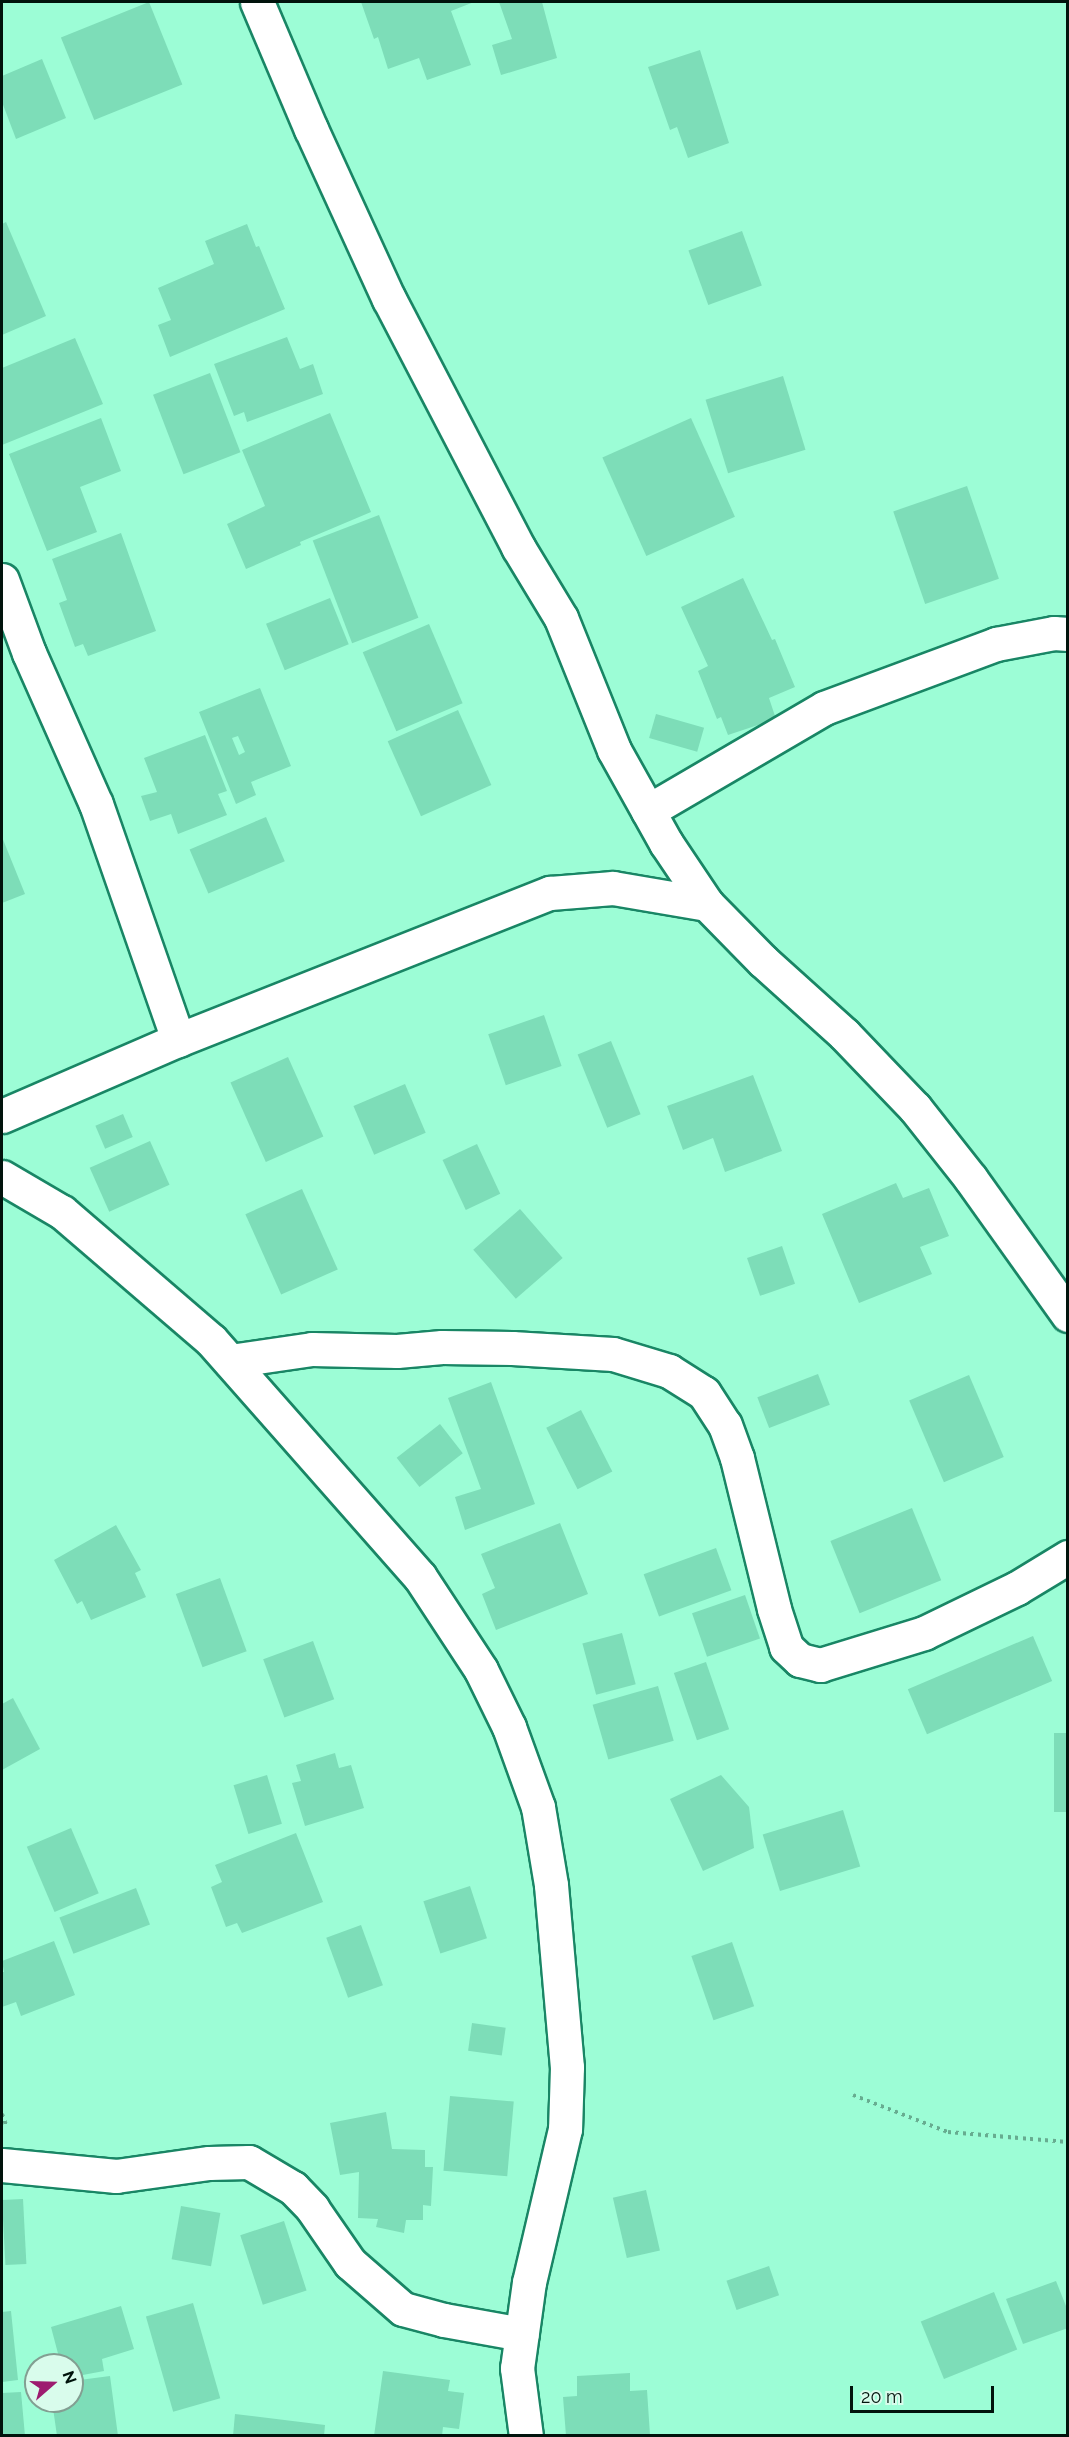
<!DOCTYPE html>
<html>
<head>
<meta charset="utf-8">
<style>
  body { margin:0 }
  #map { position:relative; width:1069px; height:2437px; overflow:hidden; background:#9cfdd6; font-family:Raleway,sans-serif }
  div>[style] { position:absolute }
  .building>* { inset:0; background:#7dddb8; transform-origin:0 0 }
  .path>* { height:4px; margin-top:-2px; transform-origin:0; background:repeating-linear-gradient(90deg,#67ac90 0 3px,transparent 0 7.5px) }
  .roads { filter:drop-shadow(2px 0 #198665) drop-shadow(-2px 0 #198665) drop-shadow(0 2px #198665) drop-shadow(0 -2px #198665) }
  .minor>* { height:33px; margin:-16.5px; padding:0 16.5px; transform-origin:16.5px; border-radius:16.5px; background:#fff }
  span { translate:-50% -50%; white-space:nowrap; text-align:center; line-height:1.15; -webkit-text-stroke:4.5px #d9fcec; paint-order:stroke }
  .frame { position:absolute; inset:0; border:3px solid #01130c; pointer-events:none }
  .north { position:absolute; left:24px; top:2353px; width:60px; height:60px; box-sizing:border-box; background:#d9fcec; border:2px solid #839f92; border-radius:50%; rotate:70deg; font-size:16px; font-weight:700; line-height:24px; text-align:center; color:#01130c }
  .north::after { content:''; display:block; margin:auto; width:21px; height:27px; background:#9d1c70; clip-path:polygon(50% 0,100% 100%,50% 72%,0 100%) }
  .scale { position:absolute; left:850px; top:2386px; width:144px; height:27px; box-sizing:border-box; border:3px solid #01130c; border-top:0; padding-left:8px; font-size:18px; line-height:21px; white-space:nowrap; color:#01130c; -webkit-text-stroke:4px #d9fcec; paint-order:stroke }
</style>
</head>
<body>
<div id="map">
  <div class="building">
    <i style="left:149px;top:2px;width:89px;height:95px;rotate:68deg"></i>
    <i style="clip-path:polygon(361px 2px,474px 2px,451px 11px,471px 65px,427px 80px,419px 58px,388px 69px,378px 37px,374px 39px)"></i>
    <i style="clip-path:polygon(499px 2px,542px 2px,557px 58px,501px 75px,492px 45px,512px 39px)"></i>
    <i style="clip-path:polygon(700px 50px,729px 143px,688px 158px,677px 127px,670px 130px,648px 67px)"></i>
    <i style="clip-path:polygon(42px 59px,66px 118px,16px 139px,2px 102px,2px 76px)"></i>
    <i style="clip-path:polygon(6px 222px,46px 316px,2px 335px,2px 224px)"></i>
    <i style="clip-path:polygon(247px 224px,256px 247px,259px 246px,285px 309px,170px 357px,158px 325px,171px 320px,158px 288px,214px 264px,205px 241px)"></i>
    <i style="left:742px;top:231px;width:58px;height:57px;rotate:70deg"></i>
    <i style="clip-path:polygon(287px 337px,300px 369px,313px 364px,323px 394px,247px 422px,244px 412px,234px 416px,214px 364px)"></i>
    <i style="clip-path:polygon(75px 338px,103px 404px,2px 445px,2px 368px)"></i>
    <i style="left:210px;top:373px;width:85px;height:61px;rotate:69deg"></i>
    <i style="left:783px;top:376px;width:77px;height:81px;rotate:73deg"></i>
    <i style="clip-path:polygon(330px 413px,371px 512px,300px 542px,301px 545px,246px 569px,227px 524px,265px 506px,242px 450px)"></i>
    <i style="clip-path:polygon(101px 418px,121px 471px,80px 487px,97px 532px,47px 551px,9px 454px)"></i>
    <i style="left:691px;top:418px;width:108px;height:97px;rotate:66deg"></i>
    <i style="left:967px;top:486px;width:98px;height:78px;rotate:71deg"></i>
    <i style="left:379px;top:515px;width:110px;height:71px;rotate:69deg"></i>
    <i style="clip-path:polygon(121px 533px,156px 631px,88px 656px,83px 644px,75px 647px,59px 603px,67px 600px,52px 559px)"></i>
    <i style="clip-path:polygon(743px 578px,772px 640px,775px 639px,795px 687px,769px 698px,776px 719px,728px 735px,721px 717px,717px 719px,698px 671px,708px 666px,681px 607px)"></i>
    <i style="left:330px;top:598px;width:50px;height:69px;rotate:68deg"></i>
    <i style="left:429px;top:624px;width:86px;height:72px;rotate:67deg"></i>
    <i style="clip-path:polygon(evenodd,260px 688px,291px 766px,251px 782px,256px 795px,236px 804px,199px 712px,260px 688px,238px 736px,245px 752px,239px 755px,232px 738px,238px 736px)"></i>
    <i style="left:458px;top:710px;width:82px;height:77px;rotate:66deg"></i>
    <i style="left:656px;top:714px;width:50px;height:25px;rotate:16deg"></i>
    <i style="clip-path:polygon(205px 735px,227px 791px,218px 794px,227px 815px,178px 834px,171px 814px,150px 821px,141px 796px,157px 792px,144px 758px)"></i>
    <i style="left:266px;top:817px;width:48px;height:83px;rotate:67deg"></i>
    <i style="clip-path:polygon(2px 837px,25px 894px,2px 903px)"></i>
    <i style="left:544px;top:1015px;width:54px;height:59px;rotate:71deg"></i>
    <i style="left:611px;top:1041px;width:79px;height:36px;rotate:68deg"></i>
    <i style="left:288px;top:1057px;width:87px;height:63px;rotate:66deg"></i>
    <i style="clip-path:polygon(753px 1075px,782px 1151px,725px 1172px,713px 1138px,683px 1150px,667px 1106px)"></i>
    <i style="left:405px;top:1084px;width:53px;height:56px;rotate:67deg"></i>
    <i style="left:123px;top:1114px;width:25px;height:30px;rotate:67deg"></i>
    <i style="left:150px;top:1141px;width:48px;height:66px;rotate:66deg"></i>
    <i style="left:477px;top:1144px;width:55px;height:38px;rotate:65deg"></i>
    <i style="clip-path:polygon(896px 1183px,903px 1198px,929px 1188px,949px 1236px,920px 1247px,932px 1274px,859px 1303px,822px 1214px)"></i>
    <i style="left:302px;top:1189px;width:88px;height:62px;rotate:66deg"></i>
    <i style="left:520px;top:1209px;width:65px;height:62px;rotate:49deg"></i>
    <i style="left:782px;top:1246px;width:40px;height:37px;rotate:71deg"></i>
    <i style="left:818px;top:1374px;width:33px;height:65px;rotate:69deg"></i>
    <i style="left:969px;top:1375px;width:89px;height:65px;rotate:67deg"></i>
    <i style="clip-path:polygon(491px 1382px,535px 1504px,465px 1530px,455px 1497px,481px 1489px,448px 1398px)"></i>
    <i style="left:581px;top:1410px;width:69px;height:39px;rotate:63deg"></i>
    <i style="left:440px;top:1424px;width:37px;height:55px;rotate:52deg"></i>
    <i style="left:912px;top:1508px;width:78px;height:88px;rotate:68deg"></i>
    <i style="clip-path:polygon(560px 1523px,588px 1594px,496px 1630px,482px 1594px,495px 1588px,481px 1554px)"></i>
    <i style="clip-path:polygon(116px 1525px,141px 1570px,135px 1573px,146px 1597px,91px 1620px,82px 1601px,77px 1604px,54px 1560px)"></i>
    <i style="left:716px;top:1548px;width:45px;height:77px;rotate:70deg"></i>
    <i style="left:220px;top:1578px;width:78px;height:47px;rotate:70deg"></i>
    <i style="left:745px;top:1595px;width:46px;height:56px;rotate:71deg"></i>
    <i style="left:622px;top:1633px;width:53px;height:41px;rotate:75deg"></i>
    <i style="left:1033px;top:1636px;width:49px;height:136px;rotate:67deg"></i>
    <i style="left:313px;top:1641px;width:62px;height:53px;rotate:70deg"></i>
    <i style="left:706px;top:1662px;width:71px;height:34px;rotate:71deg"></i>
    <i style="left:658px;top:1686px;width:57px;height:68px;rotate:74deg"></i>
    <i style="clip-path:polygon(13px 1698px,40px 1749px,2px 1770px,2px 1704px)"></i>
    <i style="left:1054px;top:1733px;width:14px;height:79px"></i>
    <i style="clip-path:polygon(335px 1753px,339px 1768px,351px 1765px,364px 1808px,305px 1826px,292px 1783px,301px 1781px,296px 1765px)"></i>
    <i style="left:267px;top:1775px;width:51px;height:35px;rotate:73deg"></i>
    <i style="clip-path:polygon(721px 1775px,749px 1807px,754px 1848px,703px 1871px,670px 1799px)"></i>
    <i style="left:843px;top:1810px;width:59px;height:84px;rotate:73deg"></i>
    <i style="left:71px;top:1828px;width:71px;height:48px;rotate:67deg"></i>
    <i style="clip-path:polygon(296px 1833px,323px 1902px,242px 1933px,237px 1923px,226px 1927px,211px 1887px,222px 1882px,215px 1865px)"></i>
    <i style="left:470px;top:1886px;width:55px;height:49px;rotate:72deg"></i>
    <i style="left:136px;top:1888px;width:39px;height:82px;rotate:69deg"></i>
    <i style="left:361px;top:1925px;width:64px;height:37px;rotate:70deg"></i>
    <i style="clip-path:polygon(54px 1941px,75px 1995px,21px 2016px,16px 2002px,2px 2007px,2px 1972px,4px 1972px,2px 1961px)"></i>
    <i style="left:732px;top:1942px;width:68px;height:43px;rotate:71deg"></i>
    <i style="left:472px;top:2023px;width:34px;height:28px;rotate:8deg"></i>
    <i style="left:450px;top:2096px;width:64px;height:75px;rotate:5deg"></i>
    <i style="clip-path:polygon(386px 2112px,392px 2149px,425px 2150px,425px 2167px,433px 2167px,431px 2206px,423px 2205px,423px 2220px,406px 2220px,404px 2233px,376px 2227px,378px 2219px,358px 2218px,359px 2172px,340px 2175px,330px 2123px)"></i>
    <i style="left:646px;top:2190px;width:62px;height:34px;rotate:77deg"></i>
    <i style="left:23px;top:2199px;width:65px;height:21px;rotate:87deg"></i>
    <i style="left:181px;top:2206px;width:40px;height:54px;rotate:10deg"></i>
    <i style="left:284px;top:2221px;width:73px;height:46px;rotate:72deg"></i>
    <i style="left:769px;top:2266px;width:31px;height:45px;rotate:71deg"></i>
    <i style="clip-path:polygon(1056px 2281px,1068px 2311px,1068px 2328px,1023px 2344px,1006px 2299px)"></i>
    <i style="left:994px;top:2292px;width:62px;height:79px;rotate:68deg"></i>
    <i style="left:193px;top:2303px;width:99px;height:49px;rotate:74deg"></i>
    <i style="clip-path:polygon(121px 2306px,134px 2349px,102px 2359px,104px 2371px,72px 2377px,72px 2365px,61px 2365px,51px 2327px)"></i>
    <i style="clip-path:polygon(11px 2311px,18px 2380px,2px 2382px,2px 2312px)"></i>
    <i style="clip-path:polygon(383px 2371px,450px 2380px,448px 2391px,464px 2393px,459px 2429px,443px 2427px,442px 2436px,374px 2436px)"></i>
    <i style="clip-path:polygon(630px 2373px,630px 2391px,647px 2390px,650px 2435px,566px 2436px,563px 2397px,577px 2396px,577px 2376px)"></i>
    <i style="clip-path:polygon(110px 2376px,118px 2436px,57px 2436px,52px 2401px,72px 2401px,72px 2381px)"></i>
    <i style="clip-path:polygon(21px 2392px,25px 2436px,2px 2436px,2px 2393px)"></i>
    <i style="clip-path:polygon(235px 2414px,325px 2425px,324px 2436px,233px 2436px)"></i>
  </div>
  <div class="path">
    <i style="left:853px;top:2095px;width:102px;rotate:21.3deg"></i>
    <i style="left:948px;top:2132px;width:120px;rotate:4.8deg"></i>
    <i style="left:2px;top:2114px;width:12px;rotate:70deg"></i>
  </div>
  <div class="roads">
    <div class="minor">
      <i style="left:257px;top:2px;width:138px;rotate:67deg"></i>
      <i style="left:311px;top:129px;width:187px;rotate:65.4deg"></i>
      <i style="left:389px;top:299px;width:280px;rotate:62.5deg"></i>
      <i style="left:518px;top:547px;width:83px;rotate:58.8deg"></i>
      <i style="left:561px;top:618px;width:142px;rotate:68.1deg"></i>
      <i style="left:614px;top:750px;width:107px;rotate:60.8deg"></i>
      <i style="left:666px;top:843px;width:73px;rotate:56.1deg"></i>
      <i style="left:707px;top:904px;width:80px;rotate:45.5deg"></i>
      <i style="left:763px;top:961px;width:109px;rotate:42deg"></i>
      <i style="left:844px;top:1034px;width:103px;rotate:46.2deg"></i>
      <i style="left:915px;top:1108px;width:90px;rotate:51.7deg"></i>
      <i style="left:971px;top:1179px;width:167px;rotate:54.5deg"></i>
      <i style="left:2px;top:580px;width:78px;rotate:69.7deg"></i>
      <i style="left:29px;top:653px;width:165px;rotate:66.1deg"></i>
      <i style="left:96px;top:804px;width:250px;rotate:70.8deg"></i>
      <i style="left:648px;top:811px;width:204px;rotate:-30.3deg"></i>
      <i style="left:824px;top:708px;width:184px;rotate:-20.4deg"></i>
      <i style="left:996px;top:644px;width:59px;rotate:-10.7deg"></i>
      <i style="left:1054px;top:633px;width:14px;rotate:4deg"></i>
      <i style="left:2px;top:1116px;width:192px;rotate:-23.4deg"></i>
      <i style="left:178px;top:1040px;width:400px;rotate:-21.6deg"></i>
      <i style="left:550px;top:893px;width:63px;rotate:-4.5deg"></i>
      <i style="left:613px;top:888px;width:95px;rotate:9.7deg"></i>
      <i style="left:2px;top:1177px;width:69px;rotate:30.3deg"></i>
      <i style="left:62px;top:1212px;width:196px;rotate:40.7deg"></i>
      <i style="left:211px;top:1340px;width:316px;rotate:48.6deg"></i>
      <i style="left:420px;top:1577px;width:111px;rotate:56.7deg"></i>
      <i style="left:481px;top:1670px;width:64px;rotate:63.8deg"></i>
      <i style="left:509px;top:1727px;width:85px;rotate:70.1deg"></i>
      <i style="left:538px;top:1807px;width:79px;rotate:80.5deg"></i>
      <i style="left:551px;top:1885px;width:183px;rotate:85deg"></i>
      <i style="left:567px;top:2067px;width:62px;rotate:91.8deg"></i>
      <i style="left:565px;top:2129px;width:157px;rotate:103.2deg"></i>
      <i style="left:529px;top:2282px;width:87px;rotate:97.9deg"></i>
      <i style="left:517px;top:2368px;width:69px;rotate:82.5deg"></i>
      <i style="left:230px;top:1361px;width:83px;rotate:-8.3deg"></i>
      <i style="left:312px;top:1349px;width:85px;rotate:1.3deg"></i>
      <i style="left:397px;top:1351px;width:45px;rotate:-5.1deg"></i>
      <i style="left:442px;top:1347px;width:70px;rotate:0.8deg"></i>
      <i style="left:512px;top:1348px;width:101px;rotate:3.4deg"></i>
      <i style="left:613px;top:1354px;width:59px;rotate:16.9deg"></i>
      <i style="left:669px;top:1371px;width:41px;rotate:32.2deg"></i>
      <i style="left:704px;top:1393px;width:38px;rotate:57deg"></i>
      <i style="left:725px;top:1425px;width:35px;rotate:70deg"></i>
      <i style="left:737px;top:1458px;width:155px;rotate:76.2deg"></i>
      <i style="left:774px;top:1609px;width:40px;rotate:72deg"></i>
      <i style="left:786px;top:1647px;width:19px;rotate:43deg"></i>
      <i style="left:800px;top:1660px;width:21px;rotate:14deg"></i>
      <i style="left:820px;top:1665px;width:109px;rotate:-17.1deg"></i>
      <i style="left:924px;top:1633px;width:103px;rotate:-25.8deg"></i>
      <i style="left:1017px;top:1588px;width:60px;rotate:-31.3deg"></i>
      <i style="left:2px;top:2165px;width:115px;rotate:5.5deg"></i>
      <i style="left:116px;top:2176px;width:94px;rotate:-8deg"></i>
      <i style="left:209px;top:2163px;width:40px;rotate:-1.4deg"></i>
      <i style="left:249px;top:2162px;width:51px;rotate:30.6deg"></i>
      <i style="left:293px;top:2188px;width:28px;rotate:46deg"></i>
      <i style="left:312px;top:2208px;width:67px;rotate:55.4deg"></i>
      <i style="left:350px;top:2263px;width:70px;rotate:41deg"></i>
      <i style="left:403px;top:2309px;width:42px;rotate:15deg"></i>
      <i style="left:444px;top:2320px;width:79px;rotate:10.2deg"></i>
    </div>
  </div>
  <div class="frame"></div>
  <div class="north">N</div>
  <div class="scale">20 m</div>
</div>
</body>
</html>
